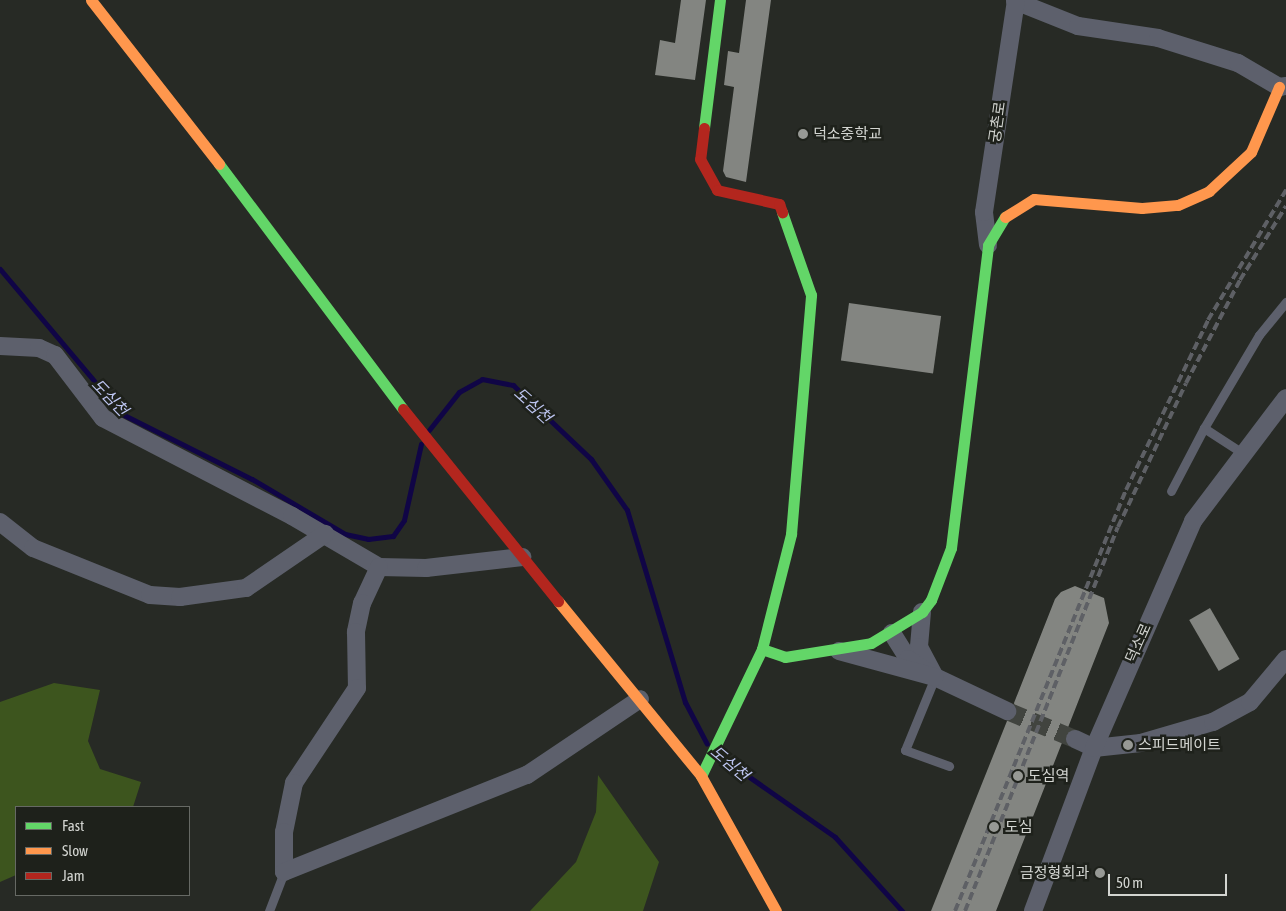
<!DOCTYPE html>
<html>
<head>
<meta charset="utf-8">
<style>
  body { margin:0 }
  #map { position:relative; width:1286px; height:911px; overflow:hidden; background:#272a25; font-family:"Asap Condensed","Noto Sans KR",sans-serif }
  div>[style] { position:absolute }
  .forest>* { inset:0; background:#3d551e }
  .stream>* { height:5px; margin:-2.5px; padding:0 2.5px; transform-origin:2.5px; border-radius:2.5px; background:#100546 }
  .building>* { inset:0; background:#838581; transform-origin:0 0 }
  .street-tunnel>* { height:18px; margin-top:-9px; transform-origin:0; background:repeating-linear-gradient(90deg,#41443f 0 18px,transparent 0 27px) }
  .lane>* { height:9px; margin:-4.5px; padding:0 4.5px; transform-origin:4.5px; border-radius:4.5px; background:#5d606c }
  .street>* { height:18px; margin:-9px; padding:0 9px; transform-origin:9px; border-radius:9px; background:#5d606c }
  .fast>* { height:11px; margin:-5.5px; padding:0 5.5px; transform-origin:5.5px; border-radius:5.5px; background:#63d668 }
  .slow>* { height:11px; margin:-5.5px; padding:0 5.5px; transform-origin:5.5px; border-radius:5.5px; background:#ff974d }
  .jam>* { height:11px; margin:-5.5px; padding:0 5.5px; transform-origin:5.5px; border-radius:5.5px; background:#b3261e }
  .rail>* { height:4px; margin-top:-2px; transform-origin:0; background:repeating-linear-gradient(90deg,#5e6065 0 8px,transparent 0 12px) }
  .dots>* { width:14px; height:14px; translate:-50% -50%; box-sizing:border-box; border:2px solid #1e211b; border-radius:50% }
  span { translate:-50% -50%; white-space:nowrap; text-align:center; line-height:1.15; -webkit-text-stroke:5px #1e211b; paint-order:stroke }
  .street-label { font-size:15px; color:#d3d5d1 }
  .poi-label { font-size:15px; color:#d3d5d1 }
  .left { translate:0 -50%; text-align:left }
  .right { translate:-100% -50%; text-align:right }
  .water-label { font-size:16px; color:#bdc5f0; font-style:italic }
  .legend { position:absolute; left:15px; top:806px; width:175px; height:90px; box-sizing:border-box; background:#1e211b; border:1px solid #666964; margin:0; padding:6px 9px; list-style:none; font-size:15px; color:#d3d5d1 }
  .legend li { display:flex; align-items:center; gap:10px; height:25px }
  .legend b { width:25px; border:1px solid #666964 }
  .scale { position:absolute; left:1108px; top:874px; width:119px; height:22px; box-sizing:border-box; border:2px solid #d3d5d1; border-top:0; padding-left:6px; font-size:15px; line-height:18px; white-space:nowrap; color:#d3d5d1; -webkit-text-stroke:4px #1e211b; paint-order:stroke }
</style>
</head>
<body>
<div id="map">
  <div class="forest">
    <i style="clip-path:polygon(54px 683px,100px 690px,88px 741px,100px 769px,141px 782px,133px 807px,16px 807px,16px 875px,0 882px,0 702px)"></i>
    <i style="clip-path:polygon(598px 775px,659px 862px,643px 911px,530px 911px,576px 862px,596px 812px)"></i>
  </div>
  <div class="stream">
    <i style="left:0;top:269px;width:189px;rotate:49.9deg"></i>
    <i style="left:122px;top:414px;width:145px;rotate:26.6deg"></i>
    <i style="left:252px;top:479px;width:108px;rotate:30.6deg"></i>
    <i style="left:345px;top:534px;width:24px;rotate:12deg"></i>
    <i style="left:368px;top:539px;width:25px;rotate:-7deg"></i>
    <i style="left:393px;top:536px;width:19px;rotate:-55deg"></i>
    <i style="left:404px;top:520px;width:78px;rotate:-77.4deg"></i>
    <i style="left:429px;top:430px;width:48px;rotate:-51.7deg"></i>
    <i style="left:459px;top:392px;width:26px;rotate:-29deg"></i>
    <i style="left:482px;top:379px;width:32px;rotate:11deg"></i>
    <i style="left:513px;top:385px;width:108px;rotate:43.5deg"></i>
    <i style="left:591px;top:459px;width:62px;rotate:54.8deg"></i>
    <i style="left:627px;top:510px;width:201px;rotate:73.2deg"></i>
    <i style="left:685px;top:702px;width:47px;rotate:62.4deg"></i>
    <i style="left:718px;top:755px;width:143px;rotate:35deg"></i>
    <i style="left:835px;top:837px;width:100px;rotate:47.8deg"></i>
  </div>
  <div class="building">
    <i style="clip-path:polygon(681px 0,706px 0,695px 80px,655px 75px,660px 40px,675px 43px)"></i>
    <i style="clip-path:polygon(746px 0,771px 0,746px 182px,726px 177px,723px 171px,734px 87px,724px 85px,728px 51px,739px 53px)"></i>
    <i style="left:849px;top:303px;width:93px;height:58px;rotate:8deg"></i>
    <i style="clip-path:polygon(1075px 586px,1104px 598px,1109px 623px,996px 911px,931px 911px,1007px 721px,1017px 715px,1014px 703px,1055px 599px,1061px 592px)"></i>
    <i style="left:1210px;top:608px;width:59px;height:24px;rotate:60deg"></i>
  </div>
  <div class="street-tunnel">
    <i style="left:1007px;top:711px;width:74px;rotate:22.4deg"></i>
  </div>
  <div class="lane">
    <i style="left:1244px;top:454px;width:48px;rotate:-147deg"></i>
    <i style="left:1204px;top:428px;width:108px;rotate:-59.4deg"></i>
    <i style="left:1259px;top:335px;width:43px;rotate:-50.7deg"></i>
    <i style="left:1171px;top:491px;width:71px;rotate:-62.4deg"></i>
    <i style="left:935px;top:677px;width:79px;rotate:112.3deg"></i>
    <i style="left:905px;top:750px;width:47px;rotate:20deg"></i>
    <i style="left:269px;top:911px;width:42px;rotate:-69deg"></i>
  </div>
  <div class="street">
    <i style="left:1015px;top:1px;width:68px;rotate:21.6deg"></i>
    <i style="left:1078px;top:26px;width:81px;rotate:8.5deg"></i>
    <i style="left:1158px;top:38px;width:84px;rotate:17.4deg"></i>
    <i style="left:1238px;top:63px;width:48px;rotate:30.3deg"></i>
    <i style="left:1279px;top:87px;width:7px;rotate:-8deg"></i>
    <i style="left:988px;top:245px;width:33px;rotate:-97deg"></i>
    <i style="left:984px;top:212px;width:214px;rotate:-81.4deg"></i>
    <i style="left:0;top:346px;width:39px;rotate:3deg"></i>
    <i style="left:39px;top:348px;width:17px;rotate:24deg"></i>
    <i style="left:55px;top:355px;width:79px;rotate:52.7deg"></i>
    <i style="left:103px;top:418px;width:213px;rotate:27.4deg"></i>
    <i style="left:292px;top:516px;width:101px;rotate:30.4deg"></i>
    <i style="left:379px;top:567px;width:47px;rotate:1.2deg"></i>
    <i style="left:426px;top:568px;width:97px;rotate:-6.5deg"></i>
    <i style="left:0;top:522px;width:42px;rotate:38.2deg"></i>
    <i style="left:33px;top:548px;width:126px;rotate:21.9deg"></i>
    <i style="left:150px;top:595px;width:30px;rotate:4deg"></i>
    <i style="left:180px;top:597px;width:67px;rotate:-7.8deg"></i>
    <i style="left:246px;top:588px;width:96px;rotate:-34.4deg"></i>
    <i style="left:379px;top:567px;width:40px;rotate:115deg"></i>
    <i style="left:362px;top:603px;width:30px;rotate:102deg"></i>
    <i style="left:356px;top:632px;width:56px;rotate:89deg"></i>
    <i style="left:357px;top:688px;width:114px;rotate:123.6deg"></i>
    <i style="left:294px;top:783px;width:50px;rotate:101.5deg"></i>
    <i style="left:284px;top:832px;width:40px;rotate:90deg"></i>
    <i style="left:284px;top:872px;width:262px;rotate:-21.8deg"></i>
    <i style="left:527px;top:775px;width:136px;rotate:-33.9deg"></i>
    <i style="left:922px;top:612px;width:35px;rotate:95deg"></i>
    <i style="left:919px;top:647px;width:34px;rotate:62deg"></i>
    <i style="left:935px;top:677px;width:80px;rotate:25.3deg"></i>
    <i style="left:892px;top:633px;width:31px;rotate:58deg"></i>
    <i style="left:908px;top:659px;width:22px;rotate:34deg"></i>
    <i style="left:839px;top:651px;width:99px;rotate:15.2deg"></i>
    <i style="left:1075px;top:739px;width:21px;rotate:25deg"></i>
    <i style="left:1094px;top:748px;width:47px;rotate:-6.1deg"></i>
    <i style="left:1141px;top:743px;width:75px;rotate:-16.3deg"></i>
    <i style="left:1213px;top:722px;width:42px;rotate:-28.4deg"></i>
    <i style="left:1250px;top:702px;width:56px;rotate:-50.1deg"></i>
    <i style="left:1033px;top:911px;width:174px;rotate:-69.5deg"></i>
    <i style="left:1094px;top:748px;width:248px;rotate:-66.4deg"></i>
    <i style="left:1193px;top:521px;width:154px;rotate:-52.9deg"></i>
  </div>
  <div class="fast">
    <i style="left:704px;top:128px;width:129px;rotate:-82.9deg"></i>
    <i style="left:219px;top:164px;width:306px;rotate:53.1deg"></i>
    <i style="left:762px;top:649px;width:24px;rotate:19deg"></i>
    <i style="left:785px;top:657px;width:87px;rotate:-9.2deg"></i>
    <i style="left:871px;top:643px;width:60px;rotate:-31.3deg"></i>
    <i style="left:922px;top:612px;width:15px;rotate:-53deg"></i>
    <i style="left:931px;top:600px;width:56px;rotate:-69deg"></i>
    <i style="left:951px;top:548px;width:305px;rotate:-83deg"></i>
    <i style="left:988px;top:245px;width:33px;rotate:-59deg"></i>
    <i style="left:701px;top:776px;width:141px;rotate:-64.3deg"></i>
    <i style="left:762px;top:649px;width:119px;rotate:-75.8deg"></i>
    <i style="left:791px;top:534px;width:240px;rotate:-85.2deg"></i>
    <i style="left:811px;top:295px;width:88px;rotate:-109.3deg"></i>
  </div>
  <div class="slow">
    <i style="left:91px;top:0;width:208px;rotate:52deg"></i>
    <i style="left:1005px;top:217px;width:34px;rotate:-32deg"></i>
    <i style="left:1034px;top:199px;width:108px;rotate:4.8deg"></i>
    <i style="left:1142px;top:208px;width:36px;rotate:-5deg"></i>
    <i style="left:1178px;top:205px;width:34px;rotate:-24deg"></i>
    <i style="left:1209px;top:191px;width:57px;rotate:-42.9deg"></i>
    <i style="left:1251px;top:152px;width:71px;rotate:-66.7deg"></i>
    <i style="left:558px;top:601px;width:226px;rotate:50.7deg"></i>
    <i style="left:701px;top:776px;width:154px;rotate:60.9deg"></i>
  </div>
  <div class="jam">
    <i style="left:704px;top:128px;width:31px;rotate:97deg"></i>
    <i style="left:700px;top:159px;width:35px;rotate:61deg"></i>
    <i style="left:717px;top:190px;width:64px;rotate:12.7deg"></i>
    <i style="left:779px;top:204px;width:9px;rotate:69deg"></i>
    <i style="left:403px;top:409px;width:247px;rotate:51.1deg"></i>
  </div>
  <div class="rail">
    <i style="left:955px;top:911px;width:454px;rotate:-67.9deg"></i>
    <i style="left:1126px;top:490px;width:189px;rotate:-64.2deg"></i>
    <i style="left:1208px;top:320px;width:152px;rotate:-59deg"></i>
    <i style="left:965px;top:911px;width:413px;rotate:-68.3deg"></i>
    <i style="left:1118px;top:527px;width:159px;rotate:-64.7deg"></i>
    <i style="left:1186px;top:383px;width:116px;rotate:-62.3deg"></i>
    <i style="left:1240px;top:280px;width:87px;rotate:-58.1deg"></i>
  </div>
  <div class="dots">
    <i style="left:803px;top:134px;background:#979995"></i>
    <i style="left:1128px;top:745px;background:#979995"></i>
    <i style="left:1018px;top:776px;background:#979995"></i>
    <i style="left:994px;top:827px;background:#979995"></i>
    <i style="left:1100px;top:873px;background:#979995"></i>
  </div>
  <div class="street-label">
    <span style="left:997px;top:122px;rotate:-82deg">궁촌로</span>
    <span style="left:1138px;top:643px;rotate:-66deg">덕소로</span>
  </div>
  <div class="poi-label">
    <span class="left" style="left:813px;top:134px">덕소중학교</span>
    <span class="left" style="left:1138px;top:745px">스피드메이트</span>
    <span class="left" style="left:1028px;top:776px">도심역</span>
    <span class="left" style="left:1005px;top:827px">도심</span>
    <span class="right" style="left:1089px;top:873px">금정형회과</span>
  </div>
  <div class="water-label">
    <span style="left:110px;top:397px;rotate:46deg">도심천</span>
    <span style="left:533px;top:405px;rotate:42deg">도심천</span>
    <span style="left:730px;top:763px;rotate:40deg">도심천</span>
  </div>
  <ul class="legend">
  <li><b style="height:6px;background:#63d668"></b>Fast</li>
  <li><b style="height:6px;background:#ff974d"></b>Slow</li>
  <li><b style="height:6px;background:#b3261e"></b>Jam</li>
  </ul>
  <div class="scale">50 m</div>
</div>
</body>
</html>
